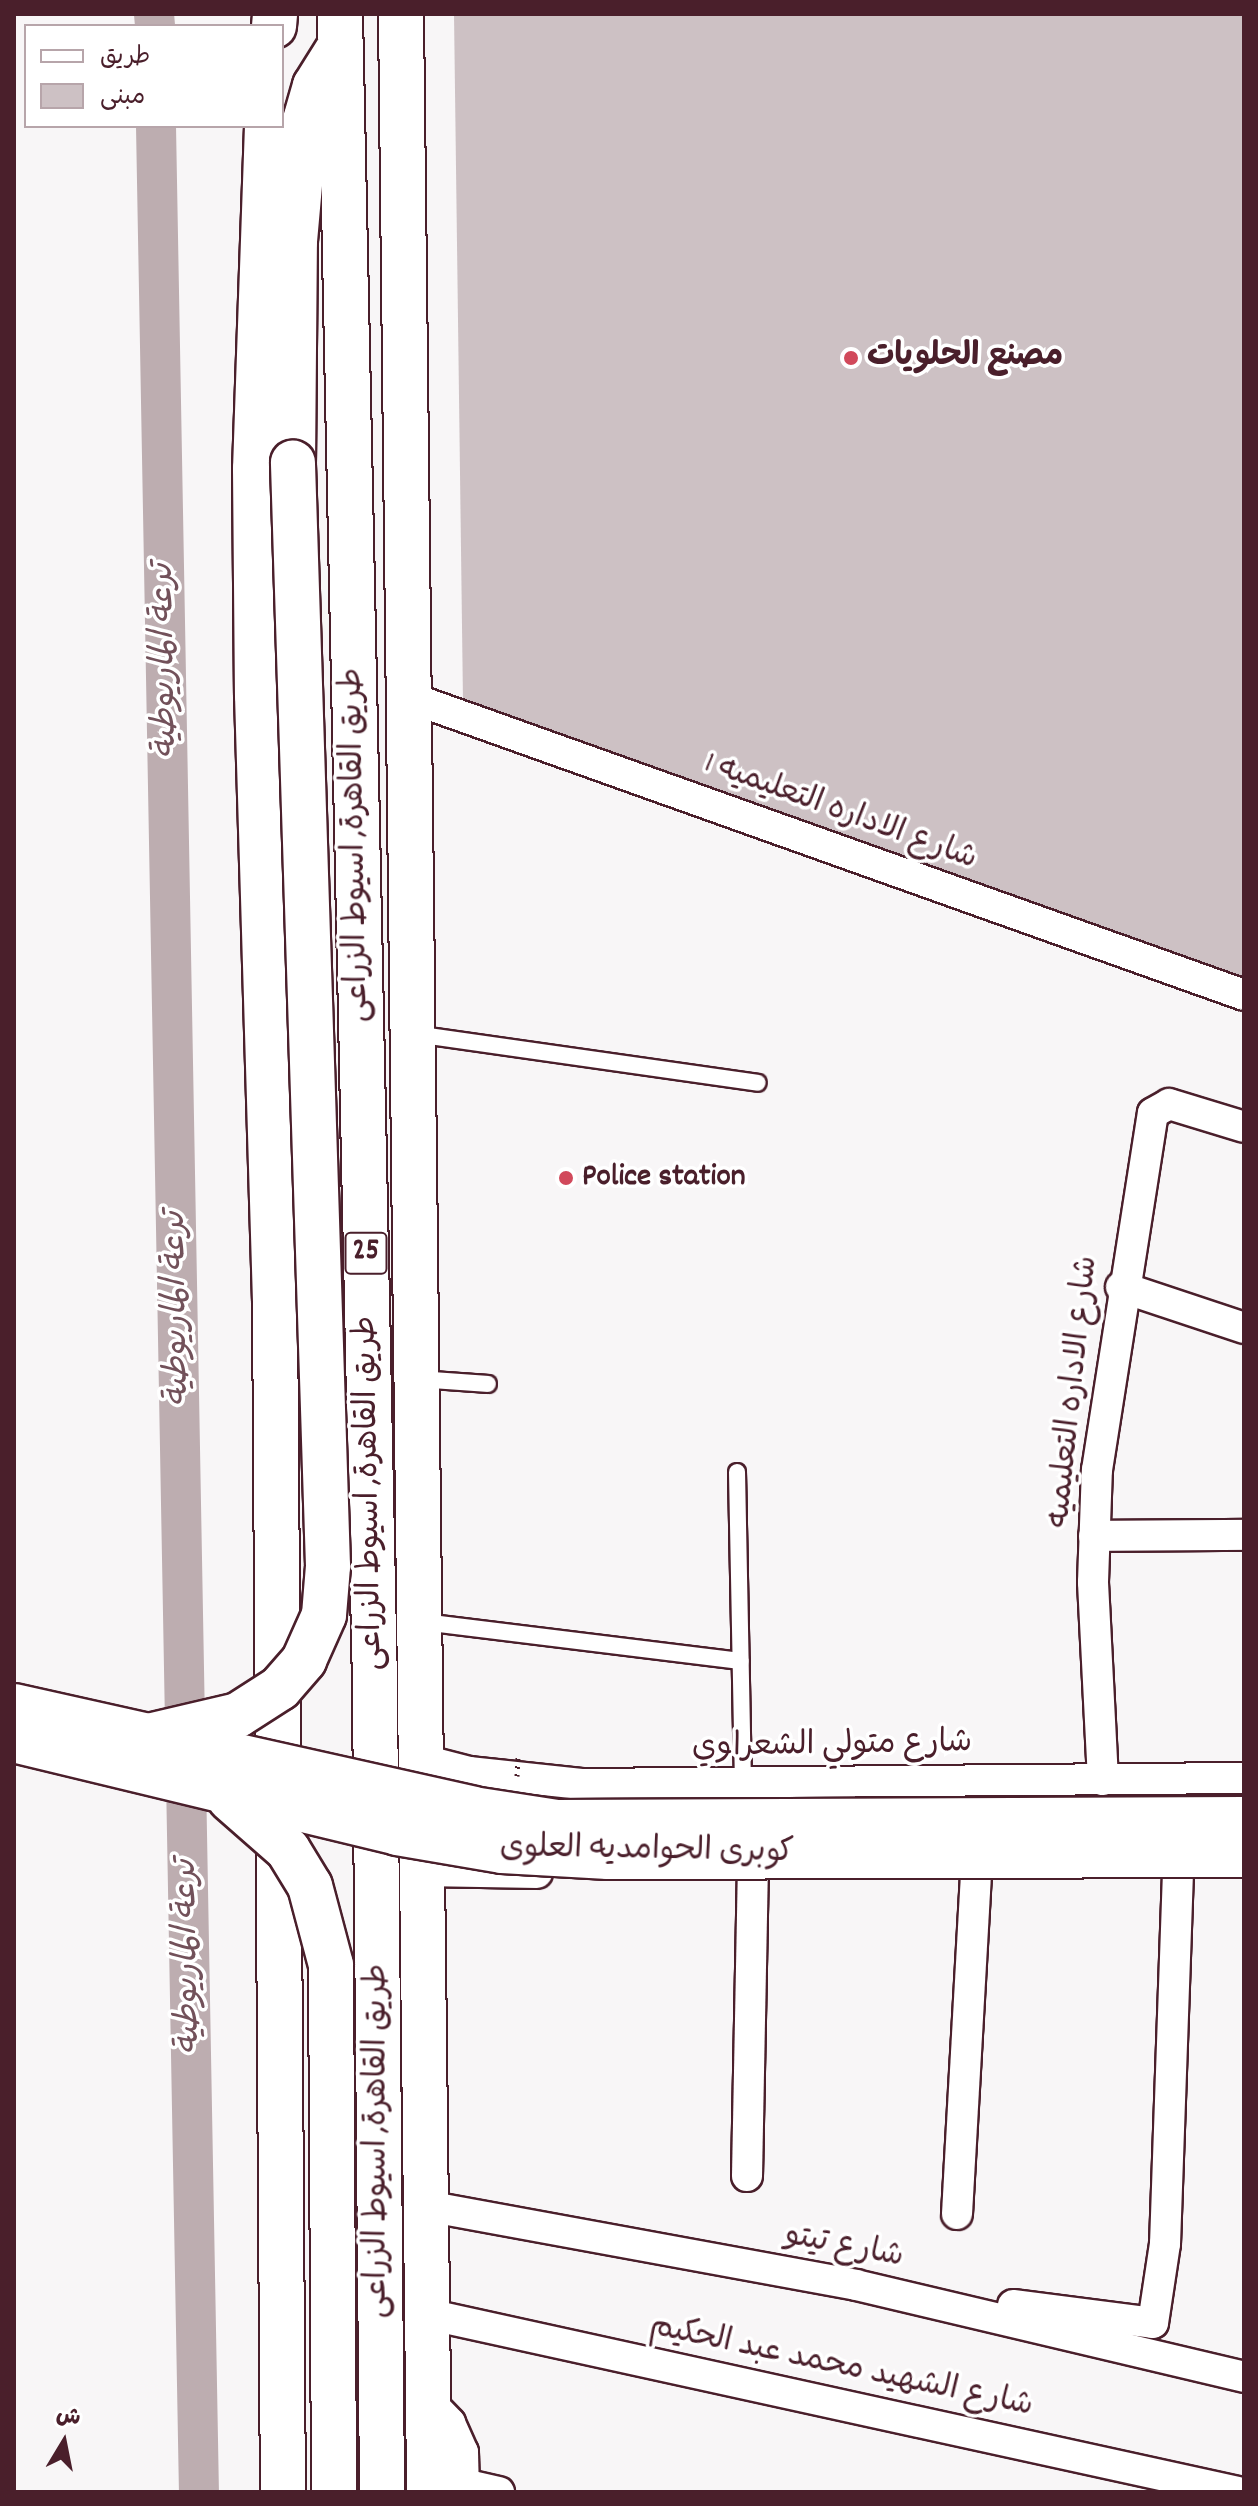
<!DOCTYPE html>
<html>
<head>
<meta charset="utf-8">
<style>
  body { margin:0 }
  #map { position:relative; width:1258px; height:2506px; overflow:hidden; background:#f8f6f7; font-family:Dekko,"Playpen Sans Arabic",sans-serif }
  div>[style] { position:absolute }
  .canal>* { height:40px; margin:-20px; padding:0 20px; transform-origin:20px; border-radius:20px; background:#bdadb0 }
  .building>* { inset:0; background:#cdc1c4 }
  .roads { filter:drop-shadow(2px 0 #4a1f2b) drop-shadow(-2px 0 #4a1f2b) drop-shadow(0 2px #4a1f2b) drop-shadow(0 -2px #4a1f2b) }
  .lane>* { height:16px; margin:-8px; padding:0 8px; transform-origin:8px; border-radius:8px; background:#fff }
  .street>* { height:30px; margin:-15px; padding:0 15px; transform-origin:15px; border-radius:15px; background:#fff }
  .secondary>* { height:44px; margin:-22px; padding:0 22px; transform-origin:22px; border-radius:22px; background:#fff }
  .highway>* { height:44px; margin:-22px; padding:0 22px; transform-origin:22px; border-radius:22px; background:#fff }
  .path-bridge>* { height:5px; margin-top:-2.5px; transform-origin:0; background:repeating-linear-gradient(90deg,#4a1f2b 0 2px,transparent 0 8px) }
  .bridges { filter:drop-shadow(2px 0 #4a1f2b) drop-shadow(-2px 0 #4a1f2b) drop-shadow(0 2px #4a1f2b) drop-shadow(0 -2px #4a1f2b) }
  .secondary-bridge>* { height:44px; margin:-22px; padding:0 22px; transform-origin:22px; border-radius:22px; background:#fff }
  .highway-bridge>* { height:44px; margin:-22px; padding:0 22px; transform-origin:22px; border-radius:22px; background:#fff }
  .dots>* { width:22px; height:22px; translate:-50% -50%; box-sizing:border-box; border:4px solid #fff; border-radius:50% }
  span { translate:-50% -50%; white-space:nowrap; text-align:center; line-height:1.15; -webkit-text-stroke:7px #fff; paint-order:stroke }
  .shield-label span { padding:2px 6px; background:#fff; border:2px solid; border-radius:6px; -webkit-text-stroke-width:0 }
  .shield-label { font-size:30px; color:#4a1f2b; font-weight:700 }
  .poi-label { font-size:32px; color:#4a1f2b; font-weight:700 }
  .left { translate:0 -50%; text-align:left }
  .street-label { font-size:32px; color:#4a1f2b }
  .water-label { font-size:34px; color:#72515a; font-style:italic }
  .frame { position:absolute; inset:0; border:16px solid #4a1f2b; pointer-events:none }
  .legend { position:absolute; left:24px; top:24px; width:260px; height:104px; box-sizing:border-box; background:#fff; border:2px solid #b7a5aa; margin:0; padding:10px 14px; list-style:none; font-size:24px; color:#4a1f2b }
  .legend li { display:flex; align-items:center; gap:16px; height:40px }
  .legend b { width:40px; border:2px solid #b7a5aa }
  .north { position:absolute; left:24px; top:2402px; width:80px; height:80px; -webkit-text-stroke:6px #fff; paint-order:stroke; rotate:10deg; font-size:22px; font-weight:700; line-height:32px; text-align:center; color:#4a1f2b }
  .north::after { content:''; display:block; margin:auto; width:28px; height:36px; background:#4a1f2b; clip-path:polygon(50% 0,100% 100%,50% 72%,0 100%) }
</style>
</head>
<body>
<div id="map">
  <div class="canal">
    <i style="left:154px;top:14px;width:12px;rotate:85deg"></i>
    <i style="left:156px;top:126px;width:2366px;rotate:88.96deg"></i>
  </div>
  <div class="building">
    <i style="clip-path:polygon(454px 14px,1244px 14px,1244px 983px,463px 702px)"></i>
  </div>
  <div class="roads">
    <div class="lane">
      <i style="left:415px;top:1034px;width:346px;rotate:8.1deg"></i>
      <i style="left:419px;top:1379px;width:69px;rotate:4.1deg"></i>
      <i style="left:737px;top:1472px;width:313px;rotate:88.9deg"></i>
      <i style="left:423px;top:1622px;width:320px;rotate:7deg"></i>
    </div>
    <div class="street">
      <i style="left:411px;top:698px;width:884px;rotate:19.62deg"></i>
      <i style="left:1121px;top:1287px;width:130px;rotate:18.4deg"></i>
      <i style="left:1094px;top:1536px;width:150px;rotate:-0.4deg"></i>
      <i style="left:423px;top:1760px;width:48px;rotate:14.6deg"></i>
      <i style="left:469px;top:1772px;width:113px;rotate:6.1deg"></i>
      <i style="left:581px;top:1784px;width:663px;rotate:-0.52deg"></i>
      <i style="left:1103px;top:1780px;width:198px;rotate:-92.9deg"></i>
      <i style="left:1093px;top:1582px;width:112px;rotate:-88deg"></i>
      <i style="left:1097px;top:1470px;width:361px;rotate:-81.1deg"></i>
      <i style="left:1153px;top:1113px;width:18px;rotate:-29deg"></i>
      <i style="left:1169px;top:1104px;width:78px;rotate:17deg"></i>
      <i style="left:423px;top:1871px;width:114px;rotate:1deg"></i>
      <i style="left:747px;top:2176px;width:301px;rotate:-88.9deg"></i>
      <i style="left:426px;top:2206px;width:437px;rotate:10.4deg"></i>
      <i style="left:856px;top:2285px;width:399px;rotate:13.3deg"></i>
      <i style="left:957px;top:2214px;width:339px;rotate:-86.8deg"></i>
      <i style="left:1013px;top:2305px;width:141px;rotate:7.3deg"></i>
      <i style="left:1153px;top:2323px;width:80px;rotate:-81.4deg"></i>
      <i style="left:1165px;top:2244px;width:368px;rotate:-88deg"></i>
      <i style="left:427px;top:2314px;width:830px;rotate:12.38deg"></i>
      <i style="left:428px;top:2400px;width:32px;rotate:46deg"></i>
      <i style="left:450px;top:2423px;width:32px;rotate:66deg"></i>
      <i style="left:463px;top:2452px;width:40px;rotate:88.6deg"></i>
      <i style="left:464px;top:2484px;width:36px;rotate:13deg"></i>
    </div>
    <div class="secondary">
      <i style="left:274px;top:26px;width:12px;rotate:-85deg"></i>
      <i style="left:267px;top:126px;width:343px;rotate:92deg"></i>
      <i style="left:255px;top:469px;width:226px;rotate:89.5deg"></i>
      <i style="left:257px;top:695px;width:606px;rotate:88.3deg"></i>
      <i style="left:275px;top:1301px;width:1191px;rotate:89.62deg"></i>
    </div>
    <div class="highway">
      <i style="left:340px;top:14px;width:1676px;rotate:88.8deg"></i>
      <i style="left:375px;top:1690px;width:802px;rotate:89.5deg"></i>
      <i style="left:401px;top:14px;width:2478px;rotate:89.35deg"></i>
      <i style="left:293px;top:463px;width:222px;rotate:-89.5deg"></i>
      <i style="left:295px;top:241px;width:124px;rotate:-84.9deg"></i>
      <i style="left:306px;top:117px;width:32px;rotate:-74deg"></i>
      <i style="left:315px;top:86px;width:47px;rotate:-58deg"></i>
    </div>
  </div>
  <div class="path-bridge">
    <i style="left:517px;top:1776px;width:21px;rotate:-87deg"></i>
  </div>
  <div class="bridges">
    <div class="secondary-bridge">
      <i style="left:14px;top:1706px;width:470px;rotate:12.6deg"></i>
      <i style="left:473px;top:1809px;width:85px;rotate:8.8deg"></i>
      <i style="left:557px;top:1822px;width:687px;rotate:-0.25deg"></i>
      <i style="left:14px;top:1740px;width:394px;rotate:13.6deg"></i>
      <i style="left:397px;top:1833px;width:107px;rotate:9.7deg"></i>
      <i style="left:502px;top:1851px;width:106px;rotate:3.2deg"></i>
      <i style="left:608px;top:1857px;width:636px;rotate:-0.18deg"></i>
      <i style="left:230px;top:1799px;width:77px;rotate:41.3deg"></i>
      <i style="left:288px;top:1850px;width:42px;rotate:58.6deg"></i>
      <i style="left:310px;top:1886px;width:82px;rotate:75.1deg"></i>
      <i style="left:331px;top:1965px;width:527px;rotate:89.67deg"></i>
    </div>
    <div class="highway-bridge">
      <i style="left:149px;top:1736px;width:91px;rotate:-13.3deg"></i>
      <i style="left:238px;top:1715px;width:50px;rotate:-32.7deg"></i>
      <i style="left:280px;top:1688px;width:37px;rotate:-49deg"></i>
      <i style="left:304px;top:1660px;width:49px;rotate:-66deg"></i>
      <i style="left:324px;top:1615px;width:49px;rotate:-85.3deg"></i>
      <i style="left:328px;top:1566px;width:1104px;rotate:-91.82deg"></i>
    </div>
  </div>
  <div class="dots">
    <i style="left:851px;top:358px;background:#d1495b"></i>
    <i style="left:566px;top:1178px;background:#d1495b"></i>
  </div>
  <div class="shield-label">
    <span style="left:366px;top:1253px">25</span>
  </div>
  <div class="poi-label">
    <span class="left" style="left:867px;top:358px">مصنع الحلويات</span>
    <span class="left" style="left:582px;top:1178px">Police station</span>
  </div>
  <div class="street-label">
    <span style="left:840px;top:813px;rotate:20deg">شارع الاداره التعليميه 1</span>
    <span style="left:357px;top:845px;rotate:-91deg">طريق القاهرة, اسيوط الزراعى</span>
    <span style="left:1075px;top:1392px;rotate:-84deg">شارع الاداره التعليميه</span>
    <span style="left:371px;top:1493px;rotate:-91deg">طريق القاهرة, اسيوط الزراعى</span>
    <span style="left:832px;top:1747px;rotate:-1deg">شارع متولي الشعراوي</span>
    <span style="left:647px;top:1852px;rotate:1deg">كوبرى الحوامديه العلوى</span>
    <span style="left:379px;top:2141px;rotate:-90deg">طريق القاهرة, اسيوط الزراعى</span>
    <span style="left:844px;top:2248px;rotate:11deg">شارع تيتو</span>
    <span style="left:841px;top:2368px;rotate:12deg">شارع الشهيد محمد عبد الحكيم</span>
  </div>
  <div class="water-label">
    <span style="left:166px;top:661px;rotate:-91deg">ترعة الماريوطية</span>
    <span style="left:178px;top:1309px;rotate:-91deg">ترعة الماريوطية</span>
    <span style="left:189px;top:1957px;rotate:-91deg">ترعة الماريوطية</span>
  </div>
  <div class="frame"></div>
  <ul class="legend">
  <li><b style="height:10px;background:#fff"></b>طريق</li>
  <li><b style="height:22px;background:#cdc1c4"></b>مبنى</li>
  </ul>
  <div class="north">ش</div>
</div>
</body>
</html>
